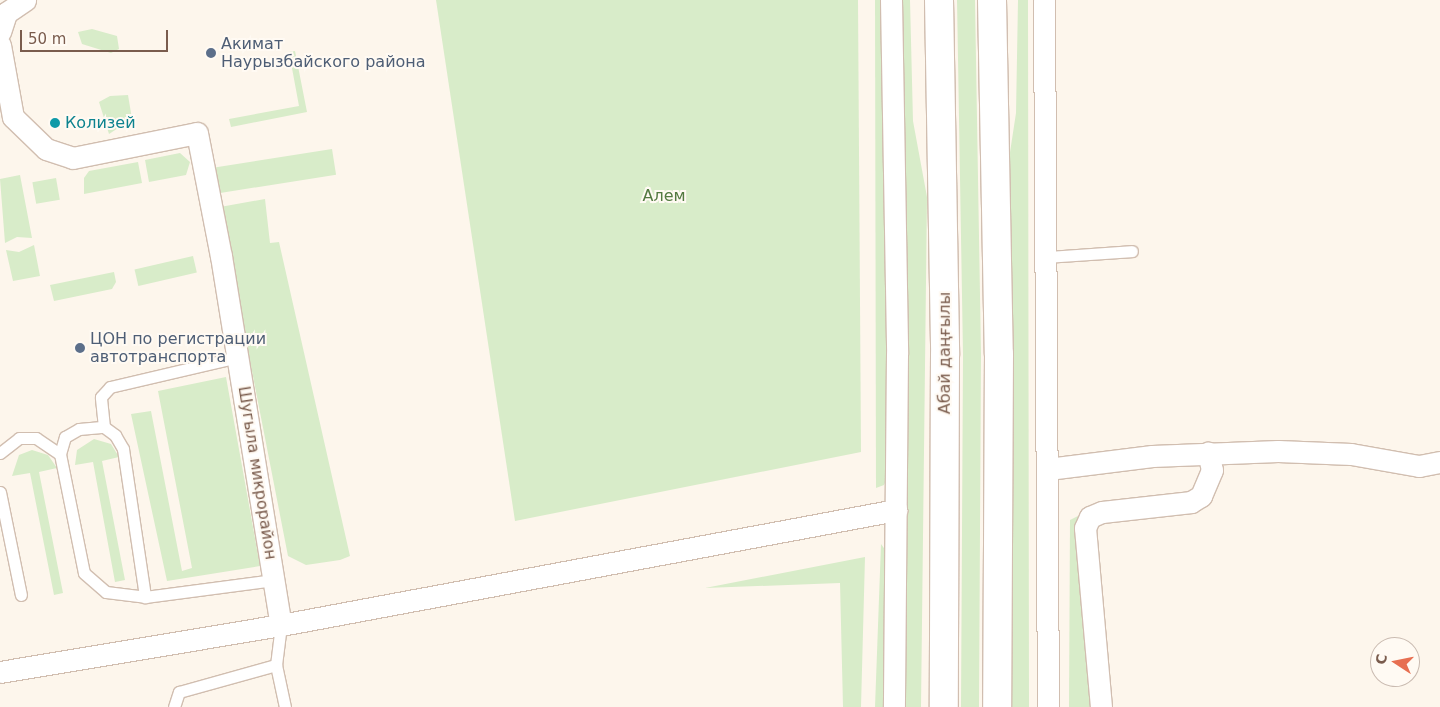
<!DOCTYPE html>
<html>
<head>
<meta charset="utf-8">
<style>
  body { margin:0 }
  #map { position:relative; width:1440px; height:707px; overflow:hidden; background:#fdf6ec; font-family:"DejaVu Sans",sans-serif }
  div>[style] { position:absolute }
  .green>* { inset:0; background:#d8ecc9; transform-origin:0 0 }
  .roads { filter:drop-shadow(1px 0 #d1beb0) drop-shadow(-1px 0 #d1beb0) drop-shadow(0 1px #d1beb0) drop-shadow(0 -1px #d1beb0) }
  .service>* { height:11px; margin:-5.5px; padding:0 5.5px; transform-origin:5.5px; border-radius:5.5px; background:#fff }
  .minor>* { height:21px; margin:-10.5px; padding:0 10.5px; transform-origin:10.5px; border-radius:10.5px; background:#fff }
  .secondary>* { height:28px; margin:-14px; padding:0 14px; transform-origin:14px; border-radius:14px; background:#fff }
  .dots>* { width:14px; height:14px; translate:-50% -50%; box-sizing:border-box; border:2px solid #fffaf3; border-radius:50% }
  span { translate:-50% -50%; white-space:nowrap; text-align:center; line-height:1.15; -webkit-text-stroke:4px #fffaf3; paint-order:stroke }
  .service-label { font-size:16px; color:#4e5e75 }
  .left { translate:0 -50%; text-align:left }
  .culture-label { font-size:16px; color:#0d838f }
  .park-label { font-size:16px; color:#537a41 }
  .street-label { font-size:16px; color:#7a5c4d }
  .north { position:absolute; left:1370px; top:637px; width:50px; height:50px; box-sizing:border-box; background:#fffaf3; border:1px solid #cabbb1; border-radius:50%; rotate:281deg; font-size:14px; font-weight:700; line-height:20px; text-align:center; color:#7a5c4d }
  .north::after { content:''; display:block; margin:auto; width:18px; height:22px; background:#e76f51; clip-path:polygon(50% 0,100% 100%,50% 72%,0 100%) }
  .scale { position:absolute; left:20px; top:30px; width:148px; height:22px; box-sizing:border-box; border:2px solid #7a5c4d; border-top:0; padding-left:6px; font-size:15px; line-height:18px; white-space:nowrap; color:#7a5c4d; -webkit-text-stroke:4px #fffaf3; paint-order:stroke }
</style>
</head>
<body>
<div id="map">
  <div class="green">
    <i style="clip-path:polygon(436px 0,858px 0,861px 452px,515px 521px)"></i>
    <i style="clip-path:polygon(875px 0,885px 0,889px 474px,884px 485px,876px 488px)"></i>
    <i style="clip-path:polygon(899px 0,910px 0,913px 121px,927px 197px,921px 707px,900px 707px)"></i>
    <i style="clip-path:polygon(957px 0,975px 0,981px 354px,979px 707px,961px 707px,963px 355px)"></i>
    <i style="clip-path:polygon(1018px 0,1028px 0,1029px 707px,1011px 707px,1003px 198px,1016px 113px)"></i>
    <i style="clip-path:polygon(92px 29px,117px 36px,119px 49px,111px 53px,82px 44px,78px 32px)"></i>
    <i style="clip-path:polygon(295px 51px,307px 112px,231px 127px,229px 119px,299px 106px,289px 52px)"></i>
    <i style="clip-path:polygon(128px 95px,132px 119px,109px 134px,99px 102px,110px 96px)"></i>
    <i style="left:332px;top:149px;width:26px;height:122px;rotate:81deg"></i>
    <i style="clip-path:polygon(180px 153px,190px 162px,186px 175px,149px 182px,145px 160px)"></i>
    <i style="clip-path:polygon(138px 162px,142px 183px,84px 194px,84px 178px,89px 171px)"></i>
    <i style="clip-path:polygon(20px 175px,32px 238px,17px 237px,5px 243px,0 179px)"></i>
    <i style="left:56px;top:178px;width:22px;height:24px;rotate:80deg"></i>
    <i style="clip-path:polygon(265px 199px,270px 243px,279px 242px,350px 556px,340px 560px,306px 565px,288px 556px,220px 207px)"></i>
    <i style="clip-path:polygon(34px 245px,40px 276px,13px 281px,6px 250px,19px 252px)"></i>
    <i style="left:193px;top:256px;width:17px;height:60px;rotate:77deg"></i>
    <i style="clip-path:polygon(114px 272px,116px 282px,112px 289px,54px 301px,50px 285px)"></i>
    <i style="clip-path:polygon(226px 377px,260px 566px,167px 581px,131px 414px,151px 411px,182px 571px,192px 568px,158px 391px)"></i>
    <i style="clip-path:polygon(94px 439px,111px 444px,119px 457px,102px 461px,125px 580px,115px 582px,93px 462px,75px 465px,77px 450px)"></i>
    <i style="clip-path:polygon(32px 450px,48px 455px,57px 468px,39px 472px,63px 593px,54px 595px,30px 473px,12px 476px,19px 455px)"></i>
    <i style="clip-path:polygon(1078px 516px,1094px 707px,1069px 707px,1070px 520px)"></i>
    <i style="clip-path:polygon(881px 544px,891px 558px,888px 707px,875px 707px)"></i>
    <i style="clip-path:polygon(865px 557px,861px 707px,843px 707px,840px 583px,705px 588px)"></i>
  </div>
  <div class="roads">
    <div class="service">
      <i style="left:1047px;top:257px;width:85px;rotate:-4deg"></i>
      <i style="left:104px;top:427px;width:30px;rotate:-96deg"></i>
      <i style="left:101px;top:397px;width:13px;rotate:-48deg"></i>
      <i style="left:110px;top:387px;width:131px;rotate:-13.2deg"></i>
      <i style="left:0;top:453px;width:24px;rotate:-38deg"></i>
      <i style="left:19px;top:438px;width:17px"></i>
      <i style="left:36px;top:438px;width:29px;rotate:34deg"></i>
      <i style="left:60px;top:454px;width:121px;rotate:78.6deg"></i>
      <i style="left:84px;top:573px;width:29px;rotate:41deg"></i>
      <i style="left:106px;top:592px;width:39px;rotate:7deg"></i>
      <i style="left:145px;top:597px;width:130px;rotate:-7.5deg"></i>
      <i style="left:60px;top:454px;width:18px;rotate:-74deg"></i>
      <i style="left:65px;top:437px;width:16px;rotate:-30deg"></i>
      <i style="left:79px;top:429px;width:25px;rotate:-5deg"></i>
      <i style="left:104px;top:427px;width:14px;rotate:36deg"></i>
      <i style="left:115px;top:435px;width:16px;rotate:60deg"></i>
      <i style="left:123px;top:449px;width:150px;rotate:81.5deg"></i>
      <i style="left:0;top:492px;width:105px;rotate:78.5deg"></i>
      <i style="left:281px;top:625px;width:40px;rotate:97.1deg"></i>
      <i style="left:276px;top:665px;width:43px;rotate:77.9deg"></i>
      <i style="left:174px;top:707px;width:16px;rotate:-72deg"></i>
      <i style="left:179px;top:692px;width:101px;rotate:-15.6deg"></i>
    </div>
    <div class="minor">
      <i style="left:891px;top:0;width:354px;rotate:89deg"></i>
      <i style="left:897px;top:354px;width:353px;rotate:90.5deg"></i>
      <i style="left:1044px;top:0;width:707px;rotate:89.68deg"></i>
      <i style="left:0;top:32px;width:20px;rotate:-72deg"></i>
      <i style="left:6px;top:13px;width:23px;rotate:-34deg"></i>
      <i style="left:0;top:45px;width:73px;rotate:79.8deg"></i>
      <i style="left:13px;top:117px;width:46px;rotate:44.1deg"></i>
      <i style="left:46px;top:149px;width:28px;rotate:18deg"></i>
      <i style="left:73px;top:158px;width:126px;rotate:-11.4deg"></i>
      <i style="left:197px;top:133px;width:125px;rotate:79deg"></i>
      <i style="left:221px;top:256px;width:374px;rotate:80.8deg"></i>
      <i style="left:1048px;top:469px;width:105px;rotate:-7.1deg"></i>
      <i style="left:1152px;top:456px;width:126px;rotate:-2.3deg"></i>
      <i style="left:1278px;top:451px;width:73px;rotate:2.4deg"></i>
      <i style="left:1351px;top:454px;width:69px;rotate:10deg"></i>
      <i style="left:1419px;top:466px;width:21px;rotate:-11deg"></i>
      <i style="left:0;top:672px;width:285px;rotate:-9.5deg"></i>
      <i style="left:281px;top:625px;width:626px;rotate:-10.59deg"></i>
      <i style="left:1101px;top:707px;width:180px;rotate:-95.1deg"></i>
      <i style="left:1085px;top:528px;width:12px;rotate:-66deg"></i>
      <i style="left:1090px;top:517px;width:13px;rotate:-23deg"></i>
      <i style="left:1102px;top:512px;width:90px;rotate:-6.4deg"></i>
      <i style="left:1191px;top:502px;width:12px;rotate:-31deg"></i>
      <i style="left:1201px;top:496px;width:28px;rotate:-67deg"></i>
      <i style="left:1212px;top:470px;width:18px;rotate:-103deg"></i>
    </div>
    <div class="secondary">
      <i style="left:939px;top:0;width:355px;rotate:89deg"></i>
      <i style="left:945px;top:355px;width:352px;rotate:90.2deg"></i>
      <i style="left:992px;top:0;width:354px;rotate:88.9deg"></i>
      <i style="left:999px;top:354px;width:353px;rotate:90.3deg"></i>
    </div>
  </div>
  <div class="dots">
    <i style="left:211px;top:53px;background:#5c6f8a"></i>
    <i style="left:55px;top:123px;background:#0f9aa8"></i>
    <i style="left:80px;top:348px;background:#5c6f8a"></i>
  </div>
  <div class="service-label">
    <span class="left" style="left:221px;top:53px">Акимат<br>Наурызбайского района</span>
    <span class="left" style="left:90px;top:348px">ЦОН по регистрации<br>автотранспорта</span>
  </div>
  <div class="culture-label">
    <span class="left" style="left:65px;top:123px">Колизей</span>
  </div>
  <div class="park-label">
    <span style="left:664px;top:196px">Алем</span>
  </div>
  <div class="street-label">
    <span style="left:945px;top:353px;rotate:-90deg">Абай даңғылы</span>
    <span style="left:257px;top:473px;rotate:81deg">Шугыла микрорайон</span>
  </div>
  <div class="north">С</div>
  <div class="scale">50 m</div>
</div>
</body>
</html>
